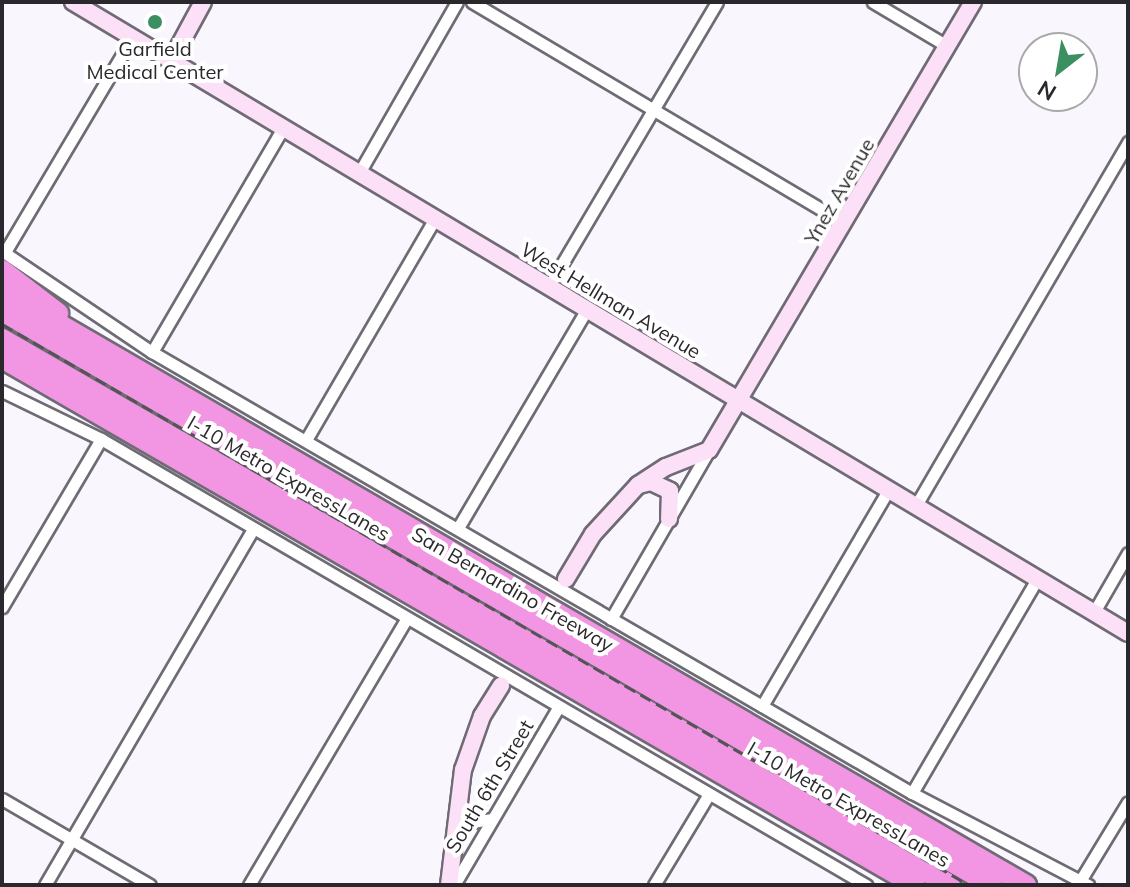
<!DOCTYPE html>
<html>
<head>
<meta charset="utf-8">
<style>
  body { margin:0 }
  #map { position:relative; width:1130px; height:887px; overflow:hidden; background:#f9f6fe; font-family:Mulish,sans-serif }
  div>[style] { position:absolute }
  .roads { filter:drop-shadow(2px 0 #6f6b74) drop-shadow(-2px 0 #6f6b74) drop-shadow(0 2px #6f6b74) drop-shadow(0 -2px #6f6b74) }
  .street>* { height:11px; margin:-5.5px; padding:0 5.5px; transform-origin:5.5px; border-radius:5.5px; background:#fff }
  .secondary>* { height:16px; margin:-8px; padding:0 8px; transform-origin:8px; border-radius:8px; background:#fbe0f7 }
  .highway>* { height:20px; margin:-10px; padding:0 10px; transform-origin:10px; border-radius:10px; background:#f296e3 }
  .rail>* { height:3px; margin-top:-1.5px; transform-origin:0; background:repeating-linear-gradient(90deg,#555358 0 12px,transparent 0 18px) }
  .dots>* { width:22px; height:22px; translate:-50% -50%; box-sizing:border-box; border:4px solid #fff; border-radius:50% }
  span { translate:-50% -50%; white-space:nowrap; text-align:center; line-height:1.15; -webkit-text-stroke:8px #fff; paint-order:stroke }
  .poi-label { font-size:20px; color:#2a282c }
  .street-label { font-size:20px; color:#2a282c }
  .frame { position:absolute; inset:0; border:4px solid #2a282c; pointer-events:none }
  .north { position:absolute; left:1018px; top:32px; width:80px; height:80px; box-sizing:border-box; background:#fff; border:2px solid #aaa9ab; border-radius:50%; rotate:211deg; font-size:22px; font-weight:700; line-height:32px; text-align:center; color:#2a282c }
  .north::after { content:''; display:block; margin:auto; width:28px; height:36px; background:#3c8f60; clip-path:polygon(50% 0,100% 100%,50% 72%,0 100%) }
</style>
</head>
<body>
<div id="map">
  <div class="roads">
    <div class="street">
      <i style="left:472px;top:2px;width:433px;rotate:30.7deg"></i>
      <i style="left:873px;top:2px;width:86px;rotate:30.7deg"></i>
      <i style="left:359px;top:173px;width:197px;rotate:-60.2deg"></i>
      <i style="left:2px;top:251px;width:181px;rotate:34deg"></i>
      <i style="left:152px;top:352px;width:879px;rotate:30.13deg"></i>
      <i style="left:912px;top:793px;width:199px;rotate:27.6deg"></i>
      <i style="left:5px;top:252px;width:249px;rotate:-59.3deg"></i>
      <i style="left:549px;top:286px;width:330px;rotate:-59.4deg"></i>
      <i style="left:152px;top:352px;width:259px;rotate:-59.7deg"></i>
      <i style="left:2px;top:391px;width:110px;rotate:25.9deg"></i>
      <i style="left:101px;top:439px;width:886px;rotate:30.24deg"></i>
      <i style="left:306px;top:440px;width:257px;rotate:-59.8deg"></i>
      <i style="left:915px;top:507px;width:423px;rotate:-59.7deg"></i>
      <i style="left:458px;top:528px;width:254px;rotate:-59.5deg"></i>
      <i style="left:2px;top:607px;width:195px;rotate:-59.5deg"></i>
      <i style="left:1094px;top:612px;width:68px;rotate:-60deg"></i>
      <i style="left:611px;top:619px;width:195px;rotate:-59.9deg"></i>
      <i style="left:762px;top:706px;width:250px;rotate:-59.7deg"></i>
      <i style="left:912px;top:793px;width:248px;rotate:-59.7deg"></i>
      <i style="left:2px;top:799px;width:171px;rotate:30.2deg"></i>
      <i style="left:458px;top:813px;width:13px;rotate:51deg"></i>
      <i style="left:466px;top:823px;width:25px;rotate:-9deg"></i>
      <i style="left:1080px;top:881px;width:92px;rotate:-58.7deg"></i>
      <i style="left:45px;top:885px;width:412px;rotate:-59.7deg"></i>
      <i style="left:249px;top:885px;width:309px;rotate:-59.4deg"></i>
      <i style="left:454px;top:885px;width:205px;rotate:-59.6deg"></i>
      <i style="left:654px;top:885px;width:106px;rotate:-58.9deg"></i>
    </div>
    <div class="secondary">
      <i style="left:73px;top:2px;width:1229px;rotate:30.88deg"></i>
      <i style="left:171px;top:61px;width:67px;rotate:-61.5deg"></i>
      <i style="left:639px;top:485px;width:12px;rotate:-14deg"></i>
      <i style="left:651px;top:482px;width:21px;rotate:25deg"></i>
      <i style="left:670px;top:491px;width:28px;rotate:92deg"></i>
      <i style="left:566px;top:579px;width:52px;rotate:-59deg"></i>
      <i style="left:593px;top:534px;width:67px;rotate:-47.4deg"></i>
      <i style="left:638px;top:485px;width:33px;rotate:-33deg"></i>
      <i style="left:666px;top:467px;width:46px;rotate:-21.6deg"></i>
      <i style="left:709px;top:450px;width:520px;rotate:-59.49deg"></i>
      <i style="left:449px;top:885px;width:116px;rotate:-83.1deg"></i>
      <i style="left:463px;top:770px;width:57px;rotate:-70.6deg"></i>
      <i style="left:482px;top:716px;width:36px;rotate:-58deg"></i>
    </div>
    <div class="highway">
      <i style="left:2px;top:270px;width:71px;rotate:37.5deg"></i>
      <i style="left:2px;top:291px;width:1184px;rotate:30.12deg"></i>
      <i style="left:2px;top:311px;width:1144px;rotate:30.11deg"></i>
      <i style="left:2px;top:339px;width:1094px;rotate:29.94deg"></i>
      <i style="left:2px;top:358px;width:1054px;rotate:29.99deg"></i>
    </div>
  </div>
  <div class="rail">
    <i style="left:2px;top:324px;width:1118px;rotate:30.12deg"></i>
  </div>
  <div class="dots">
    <i style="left:155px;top:22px;background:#3c8f60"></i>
  </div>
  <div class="poi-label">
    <span style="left:155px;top:60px">Garfield<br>Medical Center</span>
  </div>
  <div class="street-label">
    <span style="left:839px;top:191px;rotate:-60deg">Ynez Avenue</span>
    <span style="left:611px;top:300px;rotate:31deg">West Hellman Avenue</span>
    <span style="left:289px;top:478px;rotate:30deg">I-10 Metro ExpressLanes</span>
    <span style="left:513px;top:589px;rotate:30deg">San Bernardino Freeway</span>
    <span style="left:489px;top:786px;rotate:-59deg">South 6th Street</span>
    <span style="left:849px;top:804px;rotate:30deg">I-10 Metro ExpressLanes</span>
  </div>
  <div class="frame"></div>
  <div class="north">N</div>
</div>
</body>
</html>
